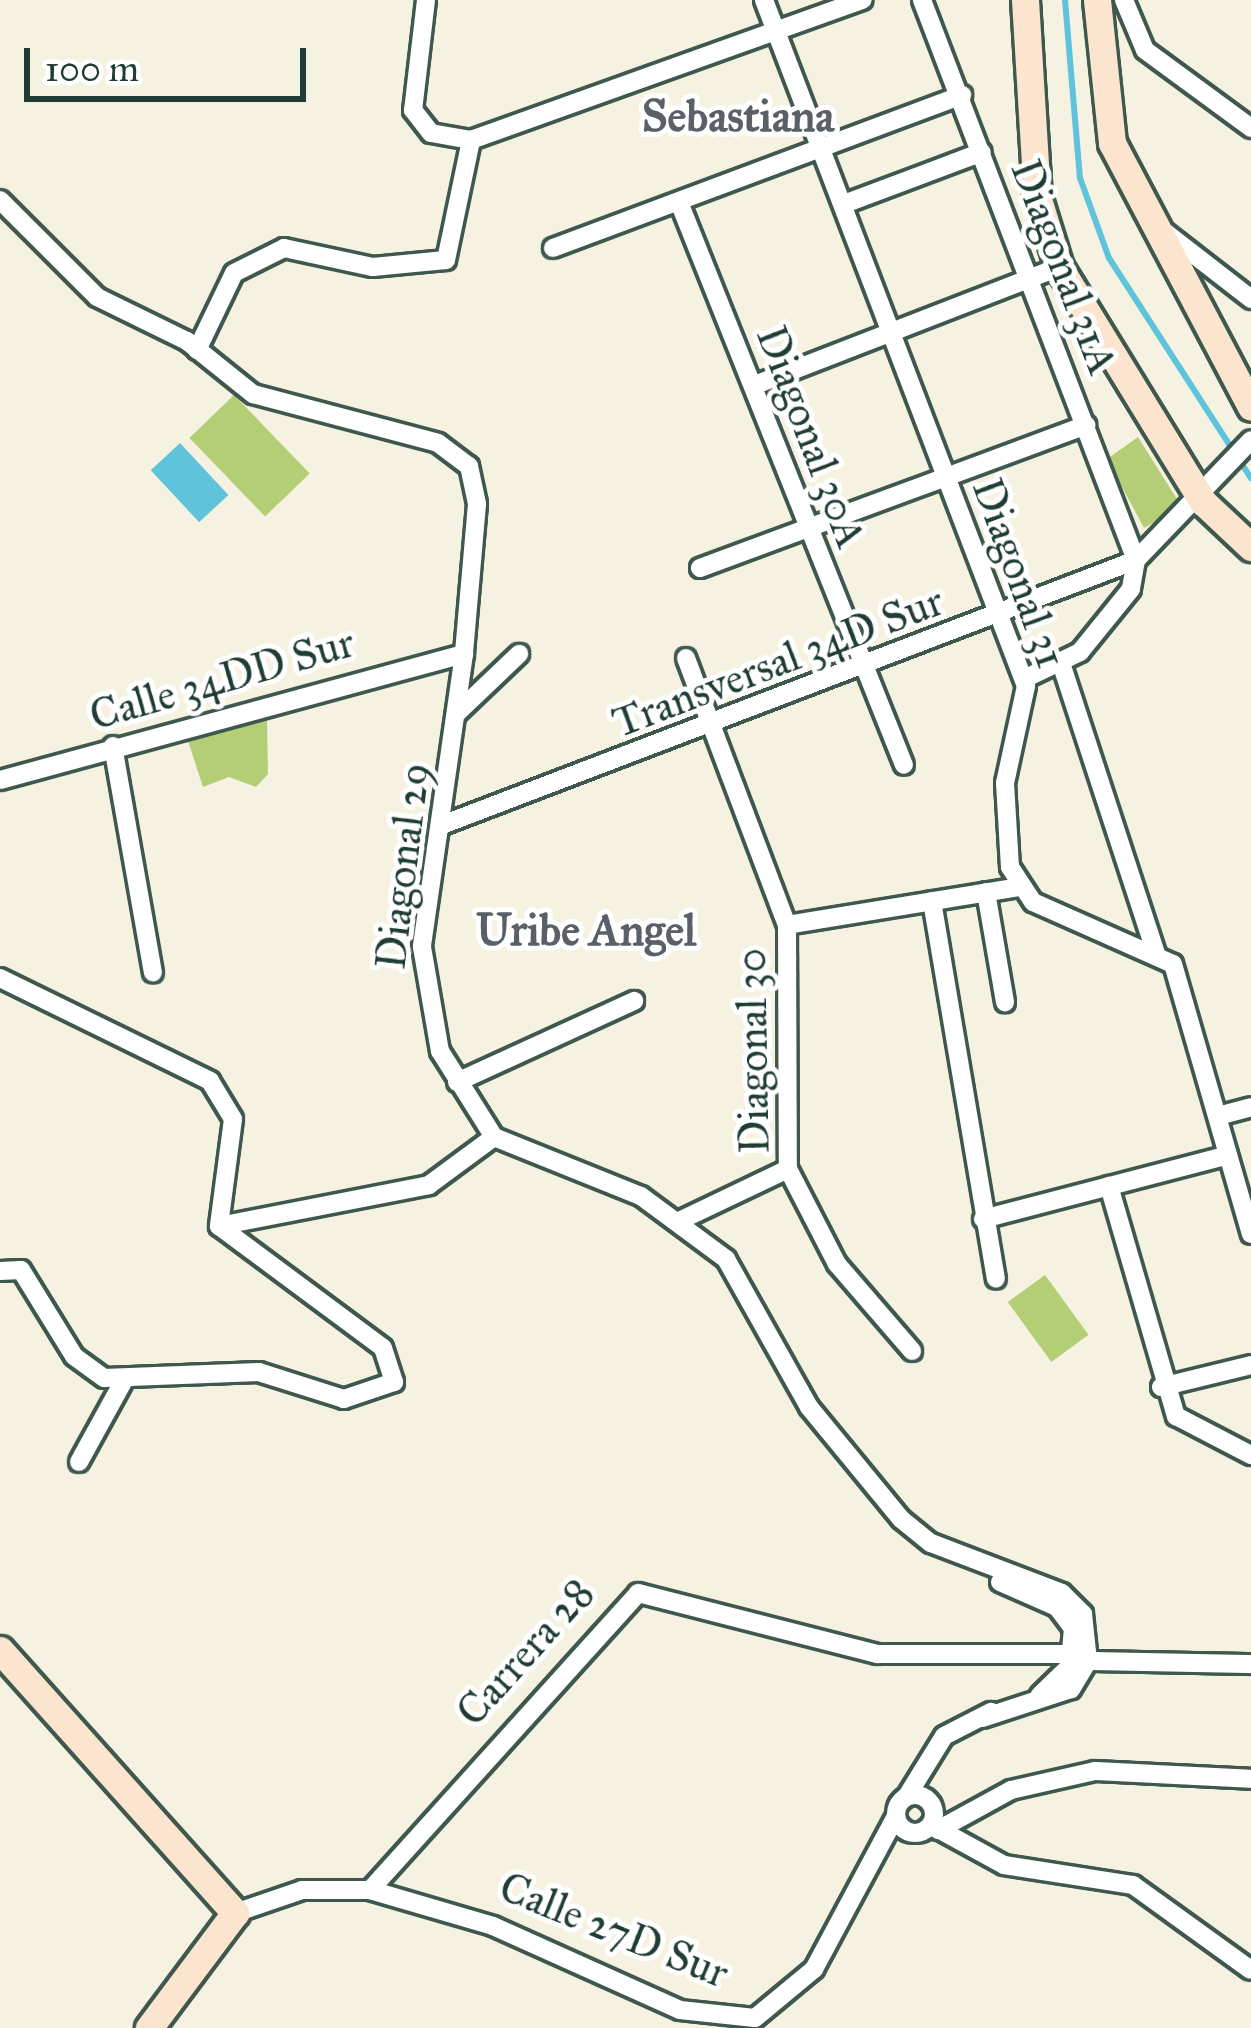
<!DOCTYPE html>
<html>
<head>
<meta charset="utf-8">
<style>
  body { margin:0 }
  #map { position:relative; width:1251px; height:2028px; overflow:hidden; background:#f6f2e2; font-family:"IM FELL Great Primer",serif }
  div>[style] { position:absolute }
  .green>* { inset:0; background:#b3ce74; transform-origin:0 0 }
  .water>* { inset:0; background:#5fc3dc; transform-origin:0 0 }
  .stream>* { height:6px; margin:-3px; padding:0 3px; transform-origin:3px; border-radius:3px; background:#5fc3dc }
  .roads { filter:drop-shadow(3px 0 #3f584e) drop-shadow(-3px 0 #3f584e) drop-shadow(0 3px #3f584e) drop-shadow(0 -3px #3f584e) }
  .street>* { height:18px; margin:-9px; padding:0 9px; transform-origin:9px; border-radius:9px; background:#fff }
  .street>.ring { margin:-9px; padding:0; box-sizing:content-box; background:none; border:18px solid #fff; border-radius:50% }
  .secondary>* { height:27px; margin:-13.5px; padding:0 13.5px; transform-origin:13.5px; border-radius:13.5px; background:#fbe5cf }
  span { translate:-50% -50%; white-space:nowrap; text-align:center; line-height:1.15; -webkit-text-stroke:10px #fff; paint-order:stroke }
  .street-label { font-size:42px; color:#1f3d34 }
  .neighbourhood-label { font-size:45px; color:#596068; font-weight:700 }
  .scale { position:absolute; left:24px; top:48px; width:282px; height:54px; box-sizing:border-box; border:6px solid #1f3d34; border-top:0; padding-left:15px; font-size:36px; line-height:42px; white-space:nowrap; color:#1f3d34; -webkit-text-stroke:9px #fff; paint-order:stroke }
</style>
</head>
<body>
<div id="map">
  <div class="green">
    <i style="left:234px;top:395px;width:109px;height:62px;rotate:46deg"></i>
    <i style="clip-path:polygon(1138px 437px,1182px 507px,1144px 528px,1107px 459px)"></i>
    <i style="clip-path:polygon(267px 719px,268px 774px,256px 787px,229px 777px,203px 787px,187px 738px)"></i>
    <i style="left:1045px;top:1275px;width:74px;height:46px;rotate:54deg"></i>
  </div>
  <div class="water">
    <i style="left:180px;top:443px;width:71px;height:40px;rotate:47deg"></i>
  </div>
  <div class="stream">
    <i style="left:1065px;top:0;width:179px;rotate:85.2deg"></i>
    <i style="left:1080px;top:178px;width:85px;rotate:70.1deg"></i>
    <i style="left:1109px;top:258px;width:262px;rotate:57.2deg"></i>
  </div>
  <div class="roads">
    <div class="street">
      <i style="left:426px;top:0;width:111px;rotate:96.7deg"></i>
      <i style="left:413px;top:110px;width:29px;rotate:52deg"></i>
      <i style="left:431px;top:133px;width:41px;rotate:9.9deg"></i>
      <i style="left:471px;top:140px;width:416px;rotate:-19.7deg"></i>
      <i style="left:764px;top:0;width:734px;rotate:69.1deg"></i>
      <i style="left:1026px;top:686px;width:99px;rotate:102.2deg"></i>
      <i style="left:1005px;top:783px;width:84px;rotate:86.6deg"></i>
      <i style="left:1010px;top:867px;width:42px;rotate:56.7deg"></i>
      <i style="left:1033px;top:902px;width:153px;rotate:23.9deg"></i>
      <i style="left:1173px;top:964px;width:281px;rotate:73.9deg"></i>
      <i style="left:922px;top:0;width:599px;rotate:69.09deg"></i>
      <i style="left:1136px;top:560px;width:29px;rotate:100deg"></i>
      <i style="left:1131px;top:589px;width:81px;rotate:129deg"></i>
      <i style="left:1080px;top:652px;width:62px;rotate:154.3deg"></i>
      <i style="left:1124px;top:0;width:54px;rotate:67.2deg"></i>
      <i style="left:1145px;top:50px;width:132px;rotate:36.3deg"></i>
      <i style="left:0;top:200px;width:137px;rotate:45deg"></i>
      <i style="left:97px;top:297px;width:100px;rotate:26.1deg"></i>
      <i style="left:187px;top:341px;width:85px;rotate:38.8deg"></i>
      <i style="left:253px;top:394px;width:191px;rotate:14.8deg"></i>
      <i style="left:438px;top:443px;width:39px;rotate:37deg"></i>
      <i style="left:469px;top:466px;width:39px;rotate:78deg"></i>
      <i style="left:477px;top:504px;width:151px;rotate:95deg"></i>
      <i style="left:464px;top:654px;width:296px;rotate:98.2deg"></i>
      <i style="left:422px;top:947px;width:106px;rotate:80.2deg"></i>
      <i style="left:440px;top:1051px;width:102px;rotate:57.9deg"></i>
      <i style="left:494px;top:1137px;width:158px;rotate:21.9deg"></i>
      <i style="left:641px;top:1196px;width:106px;rotate:36.5deg"></i>
      <i style="left:726px;top:1259px;width:170px;rotate:60.7deg"></i>
      <i style="left:809px;top:1407px;width:145px;rotate:50.6deg"></i>
      <i style="left:901px;top:1519px;width:38px;rotate:39deg"></i>
      <i style="left:931px;top:1543px;width:140px;rotate:20.9deg"></i>
      <i style="left:1062px;top:1593px;width:30px;rotate:45deg"></i>
      <i style="left:1083px;top:1614px;width:47px;rotate:83.9deg"></i>
      <i style="left:1088px;top:1661px;width:33px;rotate:121deg"></i>
      <i style="left:1071px;top:1689px;width:93px;rotate:161.8deg"></i>
      <i style="left:679px;top:202px;width:606px;rotate:68.22deg"></i>
      <i style="left:844px;top:204px;width:147px;rotate:-20.6deg"></i>
      <i style="left:1166px;top:233px;width:108px;rotate:37.8deg"></i>
      <i style="left:553px;top:248px;width:437px;rotate:-20.5deg"></i>
      <i style="left:197px;top:350px;width:85px;rotate:-64.3deg"></i>
      <i style="left:234px;top:273px;width:56px;rotate:-26.6deg"></i>
      <i style="left:284px;top:248px;width:91px;rotate:12.1deg"></i>
      <i style="left:373px;top:267px;width:73px;rotate:-5.5deg"></i>
      <i style="left:446px;top:260px;width:123px;rotate:-78.2deg"></i>
      <i style="left:755px;top:385px;width:326px;rotate:-21.2deg"></i>
      <i style="left:700px;top:568px;width:412px;rotate:-20.3deg"></i>
      <i style="left:686px;top:658px;width:285px;rotate:69.3deg"></i>
      <i style="left:787px;top:925px;width:244px;rotate:89.8deg"></i>
      <i style="left:788px;top:1169px;width:107px;rotate:62.7deg"></i>
      <i style="left:837px;top:1264px;width:115px;rotate:49.2deg"></i>
      <i style="left:1062px;top:666px;width:302px;rotate:71.9deg"></i>
      <i style="left:457px;top:713px;width:86px;rotate:-43.6deg"></i>
      <i style="left:113px;top:746px;width:230px;rotate:80deg"></i>
      <i style="left:0;top:780px;width:481px;rotate:-15.2deg"></i>
      <i style="left:442px;top:825px;width:743px;rotate:-20.9deg"></i>
      <i style="left:1136px;top:560px;width:166px;rotate:-46.2deg"></i>
      <i style="left:986px;top:892px;width:112px;rotate:80.2deg"></i>
      <i style="left:932px;top:901px;width:383px;rotate:80.4deg"></i>
      <i style="left:787px;top:925px;width:235px;rotate:-9.3deg"></i>
      <i style="left:0;top:978px;width:234px;rotate:26.1deg"></i>
      <i style="left:210px;top:1081px;width:44px;rotate:58.8deg"></i>
      <i style="left:233px;top:1119px;width:108px;rotate:97.5deg"></i>
      <i style="left:219px;top:1226px;width:204px;rotate:36.6deg"></i>
      <i style="left:383px;top:1348px;width:36px;rotate:72deg"></i>
      <i style="left:394px;top:1382px;width:53px;rotate:161.2deg"></i>
      <i style="left:344px;top:1399px;width:89px;rotate:-162.4deg"></i>
      <i style="left:259px;top:1372px;width:155px;rotate:177.8deg"></i>
      <i style="left:104px;top:1378px;width:37px;rotate:-144deg"></i>
      <i style="left:74px;top:1356px;width:101px;rotate:-121.6deg"></i>
      <i style="left:21px;top:1270px;width:21px;rotate:177deg"></i>
      <i style="left:457px;top:1082px;width:195px;rotate:-24.6deg"></i>
      <i style="left:1218px;top:1116px;width:34px;rotate:-15deg"></i>
      <i style="left:1109px;top:1186px;width:240px;rotate:73.8deg"></i>
      <i style="left:1176px;top:1416px;width:85px;rotate:27.5deg"></i>
      <i style="left:983px;top:1219px;width:253px;rotate:-14.6deg"></i>
      <i style="left:679px;top:1221px;width:121px;rotate:-25.5deg"></i>
      <i style="left:219px;top:1226px;width:214px;rotate:-11deg"></i>
      <i style="left:429px;top:1185px;width:81px;rotate:-36.4deg"></i>
      <i style="left:1161px;top:1387px;width:93px;rotate:-13.7deg"></i>
      <i style="left:79px;top:1462px;width:91px;rotate:-61.2deg"></i>
      <i style="left:1000px;top:1582px;width:62px;rotate:23.7deg"></i>
      <i style="left:1057px;top:1607px;width:26px;rotate:53deg"></i>
      <i style="left:1073px;top:1628px;width:38px;rotate:95deg"></i>
      <i style="left:1070px;top:1666px;width:42px;rotate:136deg"></i>
      <i style="left:1088px;top:1661px;width:163px;rotate:1.1deg"></i>
      <i class="ring" style="left:896px;top:1795px;width:20px;height:20px"></i>
      <i style="left:907px;top:1796px;width:70px;rotate:-58.3deg"></i>
      <i style="left:944px;top:1736px;width:53px;rotate:-27.1deg"></i>
      <i style="left:931px;top:1825px;width:83px;rotate:28.7deg"></i>
      <i style="left:1004px;top:1865px;width:131px;rotate:8.8deg"></i>
      <i style="left:1133px;top:1885px;width:145px;rotate:35.8deg"></i>
      <i style="left:938px;top:1830px;width:83px;rotate:-28.7deg"></i>
      <i style="left:1011px;top:1790px;width:86px;rotate:-12.7deg"></i>
      <i style="left:1095px;top:1771px;width:156px;rotate:2.9deg"></i>
      <i style="left:370px;top:1890px;width:400px;rotate:-47.9deg"></i>
      <i style="left:638px;top:1593px;width:247px;rotate:14.3deg"></i>
      <i style="left:877px;top:1654px;width:196px"></i>
      <i style="left:235px;top:1913px;width:71px;rotate:-18.9deg"></i>
      <i style="left:302px;top:1890px;width:68px"></i>
      <i style="left:370px;top:1890px;width:128px;rotate:16.3deg"></i>
      <i style="left:493px;top:1926px;width:205px;rotate:24.2deg"></i>
      <i style="left:680px;top:2010px;width:75px;rotate:6.1deg"></i>
      <i style="left:755px;top:2018px;width:77px;rotate:-39.7deg"></i>
      <i style="left:814px;top:1969px;width:174px;rotate:-61.8deg"></i>
    </div>
    <div class="secondary">
      <i style="left:1025px;top:0;width:196px;rotate:86.5deg"></i>
      <i style="left:1037px;top:196px;width:74px;rotate:72.8deg"></i>
      <i style="left:1059px;top:267px;width:276px;rotate:58.5deg"></i>
      <i style="left:1203px;top:502px;width:66px;rotate:43.2deg"></i>
      <i style="left:1097px;top:0;width:144px;rotate:84deg"></i>
      <i style="left:1112px;top:143px;width:298px;rotate:62.2deg"></i>
      <i style="left:0;top:1650px;width:353px;rotate:48.2deg"></i>
      <i style="left:235px;top:1913px;width:144px;rotate:126.8deg"></i>
    </div>
  </div>
  <div class="street-label">
    <span style="left:1064px;top:267px;rotate:69deg">Diagonal 31A</span>
    <span style="left:811px;top:437px;rotate:69deg">Diagonal 30A</span>
    <span style="left:1019px;top:573px;rotate:70deg">Diagonal 31</span>
    <span style="left:778px;top:662px;rotate:-21deg">Transversal 34D Sur</span>
    <span style="left:222px;top:679px;rotate:-16deg">Calle 34DD Sur</span>
    <span style="left:403px;top:866px;rotate:-83deg">Diagonal 29</span>
    <span style="left:753px;top:1051px;rotate:-91deg">Diagonal 30</span>
    <span style="left:525px;top:1652px;rotate:-48deg">Carrera 28</span>
    <span style="left:614px;top:1930px;rotate:22deg">Calle 27D Sur</span>
  </div>
  <div class="neighbourhood-label">
    <span style="left:738px;top:116px">Sebastiana</span>
    <span style="left:586px;top:930px">Uribe Angel</span>
  </div>
  <div class="scale">100 m</div>
</div>
</body>
</html>
